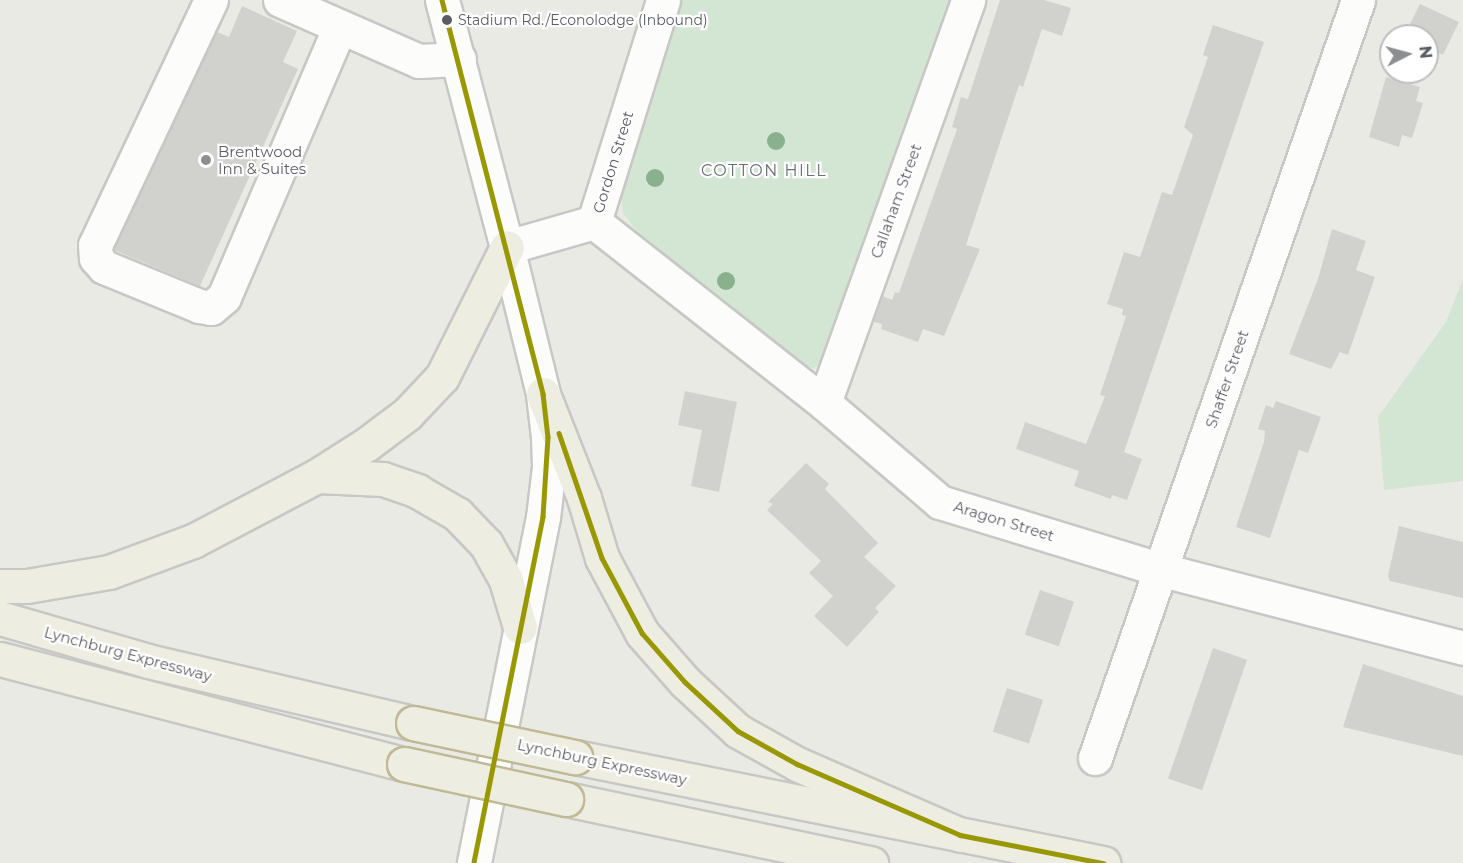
<!DOCTYPE html>
<html>
<head>
<meta charset="utf-8">
<style>
  body { margin:0 }
  #map { position:relative; width:1463px; height:863px; overflow:hidden; background:#eaeae5; font-family:Montserrat,sans-serif }
  div>[style] { position:absolute }
  .green>* { inset:0; background:#d2e6d3 }
  .building>* { inset:0; background:#d1d1ce; transform-origin:0 0 }
  .roads { filter:drop-shadow(2px 0 #c7c7c5) drop-shadow(-2px 0 #c7c7c5) drop-shadow(0 2px #c7c7c5) drop-shadow(0 -2px #c7c7c5) }
  .minor>* { height:33px; margin:-16.5px; padding:0 16.5px; transform-origin:16.5px; border-radius:16.5px; background:#fcfcfb }
  .highway>* { height:33px; margin:-16.5px; padding:0 16.5px; transform-origin:16.5px; border-radius:16.5px; background:#edede1 }
  .bridges { filter:drop-shadow(2px 0 #c0b994) drop-shadow(-2px 0 #c0b994) drop-shadow(0 2px #c0b994) drop-shadow(0 -2px #c0b994) }
  .highway-bridge>* { height:33px; margin:-16.5px; padding:0 16.5px; transform-origin:16.5px; border-radius:16.5px; background:#edede1 }
  .bus-1>* { height:4.5px; margin:-2.25px; padding:0 2.25px; transform-origin:2.25px; border-radius:2.25px; background:#999800 }
  .trees>* { width:18px; height:18px; margin:-9px; border-radius:50%; background:#89b18e }
  .dots>* { width:16px; height:16px; translate:-50% -50%; box-sizing:border-box; border:3px solid #fff; border-radius:50% }
  span { translate:-50% -50%; white-space:nowrap; text-align:center; line-height:1.15; -webkit-text-stroke:4.5px #fff; paint-order:stroke }
  .bus-label { font-size:14px; color:#5b5d62 }
  .left { translate:0 -50%; text-align:left }
  .poi-label { font-size:15px; color:#5b5d62 }
  .street-label { font-size:15px; color:#5b5d62 }
  .neighbourhood-label { font-size:16px; color:#6c6f74; letter-spacing:1.5px }
  .north { position:absolute; left:1379px; top:24px; width:60px; height:60px; box-sizing:border-box; background:#fff; border:2px solid #bdbec0; border-radius:50%; rotate:84deg; font-size:16px; font-weight:700; line-height:24px; text-align:center; color:#5b5d62 }
  .north::after { content:''; display:block; margin:auto; width:21px; height:27px; background:#8d8e90; clip-path:polygon(50% 0,100% 100%,50% 72%,0 100%) }
</style>
</head>
<body>
<div id="map">
  <div class="green">
    <i style="clip-path:polygon(682px 0,954px 0,823px 362px,814px 368px,801px 368px,635px 229px,623px 213px,620px 187px)"></i>
    <i style="clip-path:polygon(1463px 279px,1463px 481px,1384px 490px,1378px 417px,1446px 322px)"></i>
  </div>
  <div class="building">
    <i style="clip-path:polygon(1000px 0,1044px 0,1071px 8px,1062px 36px,1042px 29px,1023px 87px,1019px 85px,966px 245px,980px 249px,944px 336px,923px 329px,918px 342px,881px 329px,882px 324px,874px 322px,883px 296px,892px 300px,895px 292px,899px 293px,957px 129px,952px 127px,961px 97px,968px 99px)"></i>
    <i style="clip-path:polygon(1420px 4px,1459px 22px,1443px 55px,1427px 47px,1427px 36px,1404px 36px)"></i>
    <i style="clip-path:polygon(242px 6px,297px 31px,283px 62px,298px 69px,200px 286px,114px 250px,217px 32px,229px 37px)"></i>
    <i style="clip-path:polygon(1213px 25px,1264px 42px,1124px 452px,1142px 459px,1127px 500px,1112px 495px,1111px 499px,1074px 486px,1079px 471px,1016px 449px,1025px 422px,1086px 444px,1105px 396px,1100px 395px,1126px 316px,1122px 315px,1123px 309px,1107px 304px,1124px 252px,1140px 257px,1162px 192px,1172px 195px,1193px 135px,1184px 127px,1208px 57px,1203px 55px)"></i>
    <i style="clip-path:polygon(1386px 77px,1420px 87px,1416px 101px,1423px 103px,1412px 138px,1402px 135px,1399px 147px,1369px 137px)"></i>
    <i style="clip-path:polygon(1332px 229px,1366px 241px,1356px 270px,1375px 277px,1348px 355px,1340px 352px,1331px 369px,1289px 354px,1318px 279px)"></i>
    <i style="clip-path:polygon(685px 391px,737px 402px,719px 492px,691px 486px,702px 430px,678px 425px)"></i>
    <i style="clip-path:polygon(1276px 401px,1321px 417px,1308px 453px,1299px 450px,1270px 538px,1236px 527px,1264px 442px,1265px 431px,1258px 429px,1266px 405px,1273px 408px)"></i>
    <i style="clip-path:polygon(806px 463px,829px 484px,825px 489px,878px 543px,864px 557px,896px 586px,875px 608px,879px 612px,847px 647px,814px 616px,833px 596px,809px 573px,821px 561px,767px 510px,773px 504px,768px 502px)"></i>
    <i style="clip-path:polygon(1399px 526px,1463px 542px,1463px 598px,1390px 581px,1388px 576px)"></i>
    <i style="left:1040px;top:590px;width:36px;height:47px;rotate:19deg"></i>
    <i style="left:1213px;top:648px;width:36px;height:138px;rotate:19deg"></i>
    <i style="clip-path:polygon(1363px 664px,1463px 696px,1463px 756px,1343px 727px)"></i>
    <i style="left:1007px;top:688px;width:38px;height:46px;rotate:18deg"></i>
  </div>
  <div class="roads">
    <div class="minor">
      <i style="left:211px;top:0;width:271px;rotate:115.3deg"></i>
      <i style="left:95px;top:245px;width:13px;rotate:86deg"></i>
      <i style="left:96px;top:258px;width:12px;rotate:48deg"></i>
      <i style="left:104px;top:267px;width:103px;rotate:22.3deg"></i>
      <i style="left:199px;top:306px;width:12px;rotate:9deg"></i>
      <i style="left:211px;top:308px;width:17px;rotate:-40deg"></i>
      <i style="left:224px;top:297px;width:294px;rotate:-66.8deg"></i>
      <i style="left:280px;top:0;width:152px;rotate:23.7deg"></i>
      <i style="left:419px;top:61px;width:40px;rotate:-2.9deg"></i>
      <i style="left:442px;top:0;width:255px;rotate:75.3deg"></i>
      <i style="left:507px;top:247px;width:151px;rotate:76.2deg"></i>
      <i style="left:543px;top:394px;width:43px;rotate:83.4deg"></i>
      <i style="left:548px;top:437px;width:30px;rotate:88deg"></i>
      <i style="left:549px;top:467px;width:50px;rotate:96.8deg"></i>
      <i style="left:543px;top:517px;width:353px;rotate:101.3deg"></i>
      <i style="left:594px;top:222px;width:293px;rotate:38.2deg"></i>
      <i style="left:824px;top:403px;width:153px;rotate:40.5deg"></i>
      <i style="left:940px;top:502px;width:232px;rotate:17deg"></i>
      <i style="left:1162px;top:570px;width:311px;rotate:14.5deg"></i>
      <i style="left:507px;top:247px;width:91px;rotate:-16deg"></i>
      <i style="left:594px;top:222px;width:232px;rotate:-72.7deg"></i>
      <i style="left:824px;top:403px;width:428px;rotate:-70.3deg"></i>
      <i style="left:1095px;top:758px;width:802px;rotate:-70.86deg"></i>
    </div>
    <div class="highway">
      <i style="left:543px;top:394px;width:112px;rotate:68.5deg"></i>
      <i style="left:584px;top:498px;width:63px;rotate:73.3deg"></i>
      <i style="left:602px;top:558px;width:85px;rotate:61.9deg"></i>
      <i style="left:642px;top:633px;width:65px;rotate:48.7deg"></i>
      <i style="left:685px;top:682px;width:72px;rotate:42.8deg"></i>
      <i style="left:738px;top:731px;width:68px;rotate:29.2deg"></i>
      <i style="left:797px;top:764px;width:178px;rotate:23.5deg"></i>
      <i style="left:317px;top:476px;width:66px;rotate:2.6deg"></i>
      <i style="left:383px;top:479px;width:36px;rotate:19deg"></i>
      <i style="left:417px;top:491px;width:46px;rotate:29.9deg"></i>
      <i style="left:457px;top:514px;width:42px;rotate:46deg"></i>
      <i style="left:486px;top:544px;width:41px;rotate:60.9deg"></i>
      <i style="left:506px;top:580px;width:49px;rotate:73.4deg"></i>
      <i style="left:0;top:586px;width:27px"></i>
      <i style="left:27px;top:586px;width:83px;rotate:-9.7deg"></i>
      <i style="left:109px;top:572px;width:90px;rotate:-20.3deg"></i>
      <i style="left:193px;top:541px;width:140px;rotate:-27.7deg"></i>
      <i style="left:317px;top:476px;width:59px;rotate:-32.6deg"></i>
      <i style="left:367px;top:444px;width:50px;rotate:-36.9deg"></i>
      <i style="left:407px;top:414px;width:51px;rotate:-46.6deg"></i>
      <i style="left:442px;top:377px;width:145px;rotate:-63.4deg"></i>
      <i style="left:0;top:618px;width:154px;rotate:16.2deg"></i>
      <i style="left:148px;top:661px;width:272px;rotate:13.2deg"></i>
      <i style="left:0;top:659px;width:417px;rotate:14.6deg"></i>
      <i style="left:575px;top:757px;width:539px;rotate:11.35deg"></i>
      <i style="left:566px;top:799px;width:312px;rotate:11.9deg"></i>
    </div>
  </div>
  <div class="bridges">
    <div class="highway-bridge">
      <i style="left:413px;top:723px;width:166px;rotate:11.9deg"></i>
      <i style="left:404px;top:764px;width:166px;rotate:12.2deg"></i>
    </div>
  </div>
  <div class="bus-1">
    <i style="left:442px;top:0;width:407px;rotate:75.6deg"></i>
    <i style="left:543px;top:394px;width:43px;rotate:83.4deg"></i>
    <i style="left:548px;top:437px;width:80px;rotate:93.6deg"></i>
    <i style="left:543px;top:517px;width:353px;rotate:101.3deg"></i>
    <i style="left:559px;top:433px;width:132px;rotate:71deg"></i>
    <i style="left:602px;top:558px;width:85px;rotate:61.9deg"></i>
    <i style="left:642px;top:633px;width:65px;rotate:48.7deg"></i>
    <i style="left:685px;top:682px;width:72px;rotate:42.8deg"></i>
    <i style="left:738px;top:731px;width:68px;rotate:29.2deg"></i>
    <i style="left:797px;top:764px;width:178px;rotate:23.5deg"></i>
    <i style="left:960px;top:835px;width:146px;rotate:11.1deg"></i>
  </div>
  <div class="trees">
    <i style="left:776px;top:141px"></i>
    <i style="left:655px;top:178px"></i>
    <i style="left:726px;top:281px"></i>
  </div>
  <div class="dots">
    <i style="left:447px;top:20px;background:#5b5d62"></i>
    <i style="left:206px;top:160px;background:#8d8e90"></i>
  </div>
  <div class="bus-label">
    <span class="left" style="left:458px;top:20px">Stadium Rd./Econolodge (Inbound)</span>
  </div>
  <div class="poi-label">
    <span class="left" style="left:218px;top:160px">Brentwood<br>Inn &amp; Suites</span>
  </div>
  <div class="street-label">
    <span style="left:613px;top:162px;rotate:-73deg">Gordon Street</span>
    <span style="left:896px;top:201px;rotate:-70deg">Callaham Street</span>
    <span style="left:1227px;top:379px;rotate:-71deg">Shaffer Street</span>
    <span style="left:1004px;top:521px;rotate:17deg">Aragon Street</span>
    <span style="left:128px;top:654px;rotate:15deg">Lynchburg Expressway</span>
    <span style="left:602px;top:762px;rotate:12deg">Lynchburg Expressway</span>
  </div>
  <div class="neighbourhood-label">
    <span style="left:764px;top:171px">COTTON HILL</span>
  </div>
  <div class="north">N</div>
</div>
</body>
</html>
